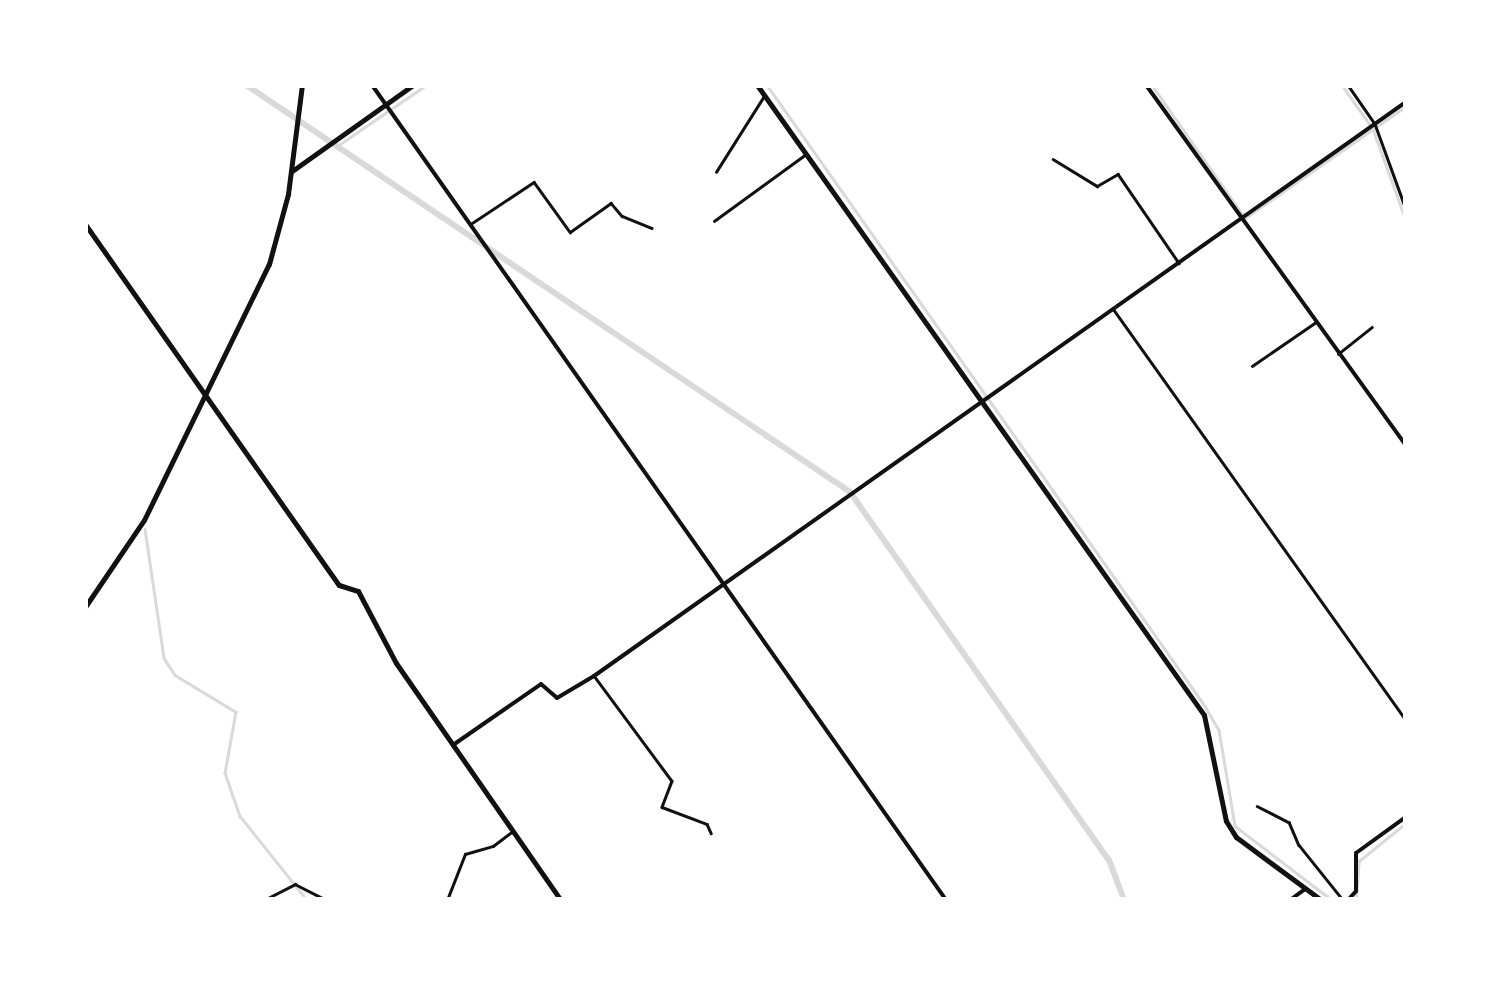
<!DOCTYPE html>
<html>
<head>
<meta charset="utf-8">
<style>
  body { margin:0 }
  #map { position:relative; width:1491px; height:985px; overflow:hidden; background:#fff; font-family:"Exo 2",sans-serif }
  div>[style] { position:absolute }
  .stream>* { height:2.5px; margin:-1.25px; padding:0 1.25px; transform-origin:1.25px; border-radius:1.25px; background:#d9d9d9 }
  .canal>* { height:6px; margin:-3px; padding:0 3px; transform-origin:3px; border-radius:3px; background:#d9d9d9 }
  .service>* { height:2.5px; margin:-1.25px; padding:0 1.25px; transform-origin:1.25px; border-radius:1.25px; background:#111 }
  .minor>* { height:4px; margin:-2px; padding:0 2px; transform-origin:2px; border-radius:2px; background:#111 }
  .tertiary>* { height:5px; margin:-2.5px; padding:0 2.5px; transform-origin:2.5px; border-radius:2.5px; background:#111 }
  .secondary>* { height:5px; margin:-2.5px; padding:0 2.5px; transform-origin:2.5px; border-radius:2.5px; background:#111 }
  span { translate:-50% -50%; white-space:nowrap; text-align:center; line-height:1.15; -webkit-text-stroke:8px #fff; paint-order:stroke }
  .frame { position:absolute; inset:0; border:88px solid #fff; pointer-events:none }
</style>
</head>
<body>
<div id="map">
  <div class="stream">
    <i style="left:767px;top:85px;width:760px;rotate:54.8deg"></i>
    <i style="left:1205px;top:706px;width:28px;rotate:60deg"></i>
    <i style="left:1219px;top:730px;width:97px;rotate:80.5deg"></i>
    <i style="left:1235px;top:826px;width:122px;rotate:37.3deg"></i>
    <i style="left:1152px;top:85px;width:162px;rotate:55deg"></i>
    <i style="left:1245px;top:218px;width:196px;rotate:-34.8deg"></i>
    <i style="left:1342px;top:85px;width:54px;rotate:54.8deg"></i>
    <i style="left:1373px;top:129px;width:97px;rotate:70.1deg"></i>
    <i style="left:337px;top:146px;width:108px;rotate:-34.4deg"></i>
    <i style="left:145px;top:529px;width:130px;rotate:81.6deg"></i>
    <i style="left:164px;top:658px;width:20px;rotate:57deg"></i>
    <i style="left:175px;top:675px;width:71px;rotate:31.2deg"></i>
    <i style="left:236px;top:712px;width:62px;rotate:100.2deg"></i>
    <i style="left:225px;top:773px;width:46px;rotate:70.8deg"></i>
    <i style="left:240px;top:816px;width:107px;rotate:51.4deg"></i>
    <i style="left:1356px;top:900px;width:39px;rotate:-86deg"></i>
    <i style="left:1359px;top:861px;width:60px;rotate:-39deg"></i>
  </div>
  <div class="canal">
    <i style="left:246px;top:85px;width:728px;rotate:33.97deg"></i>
    <i style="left:850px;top:492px;width:450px;rotate:54.9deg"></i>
    <i style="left:1109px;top:860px;width:43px;rotate:69.4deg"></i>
  </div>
  <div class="service">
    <i style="left:1348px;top:85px;width:47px;rotate:55.3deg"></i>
    <i style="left:1375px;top:124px;width:90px;rotate:70deg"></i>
    <i style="left:1053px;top:159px;width:52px;rotate:31.5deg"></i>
    <i style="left:1097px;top:186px;width:24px;rotate:-30deg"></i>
    <i style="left:1118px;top:174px;width:108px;rotate:55.6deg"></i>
    <i style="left:716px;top:172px;width:90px;rotate:-57.7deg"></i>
    <i style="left:714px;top:221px;width:112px;rotate:-36deg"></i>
    <i style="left:472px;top:223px;width:74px;rotate:-33.5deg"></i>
    <i style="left:534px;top:182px;width:62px;rotate:54.2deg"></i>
    <i style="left:570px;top:232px;width:50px;rotate:-35.3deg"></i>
    <i style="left:611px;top:203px;width:17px;rotate:50deg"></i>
    <i style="left:622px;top:216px;width:32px;rotate:22deg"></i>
    <i style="left:1114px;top:310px;width:503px;rotate:54.54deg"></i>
    <i style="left:1338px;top:354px;width:43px;rotate:-38.5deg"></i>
    <i style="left:1252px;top:366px;width:78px;rotate:-34.5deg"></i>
    <i style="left:595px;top:677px;width:129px;rotate:53.5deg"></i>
    <i style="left:672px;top:781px;width:28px;rotate:111deg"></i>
    <i style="left:662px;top:807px;width:48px;rotate:20.7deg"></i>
    <i style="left:707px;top:824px;width:10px;rotate:66deg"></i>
    <i style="left:1257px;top:806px;width:36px;rotate:27deg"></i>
    <i style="left:1289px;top:822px;width:25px;rotate:67deg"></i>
    <i style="left:1299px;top:845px;width:70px;rotate:51.3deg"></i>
    <i style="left:264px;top:900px;width:35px;rotate:-27deg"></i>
    <i style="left:295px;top:884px;width:35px;rotate:27deg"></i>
    <i style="left:447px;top:900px;width:49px;rotate:-68.6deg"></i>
    <i style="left:465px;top:854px;width:29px;rotate:-16deg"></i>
    <i style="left:493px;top:846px;width:25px;rotate:-37deg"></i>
  </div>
  <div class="minor">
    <i style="left:372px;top:85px;width:997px;rotate:54.84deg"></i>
    <i style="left:1146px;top:85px;width:444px;rotate:54.2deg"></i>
    <i style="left:453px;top:745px;width:107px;rotate:-34.7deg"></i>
    <i style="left:541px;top:684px;width:21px;rotate:41deg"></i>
    <i style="left:557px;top:698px;width:43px;rotate:-30.7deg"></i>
    <i style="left:594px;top:676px;width:994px;rotate:-35.26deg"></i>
    <i style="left:1290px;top:900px;width:19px;rotate:-36deg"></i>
    <i style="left:1348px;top:900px;width:12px;rotate:-48deg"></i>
    <i style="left:1356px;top:891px;width:38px;rotate:-90deg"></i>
    <i style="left:1356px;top:853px;width:62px;rotate:-35.8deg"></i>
  </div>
  <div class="tertiary">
    <i style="left:757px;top:85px;width:772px;rotate:54.64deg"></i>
    <i style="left:1204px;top:715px;width:108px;rotate:78.3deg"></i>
    <i style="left:1226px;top:821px;width:19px;rotate:58deg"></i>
    <i style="left:1236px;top:837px;width:106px;rotate:36.5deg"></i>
    <i style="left:292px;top:171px;width:148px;rotate:-35.4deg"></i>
    <i style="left:85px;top:224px;width:441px;rotate:54.9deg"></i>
    <i style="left:339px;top:585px;width:20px;rotate:18deg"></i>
    <i style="left:358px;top:591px;width:81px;rotate:62.2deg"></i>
    <i style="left:396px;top:663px;width:289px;rotate:55.2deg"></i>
  </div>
  <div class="secondary">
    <i style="left:85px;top:607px;width:105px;rotate:-55.9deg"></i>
    <i style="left:144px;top:520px;width:285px;rotate:-64deg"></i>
    <i style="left:269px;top:264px;width:73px;rotate:-74.8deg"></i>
    <i style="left:288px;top:194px;width:110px;rotate:-82.7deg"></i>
  </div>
  <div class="frame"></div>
</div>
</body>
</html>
